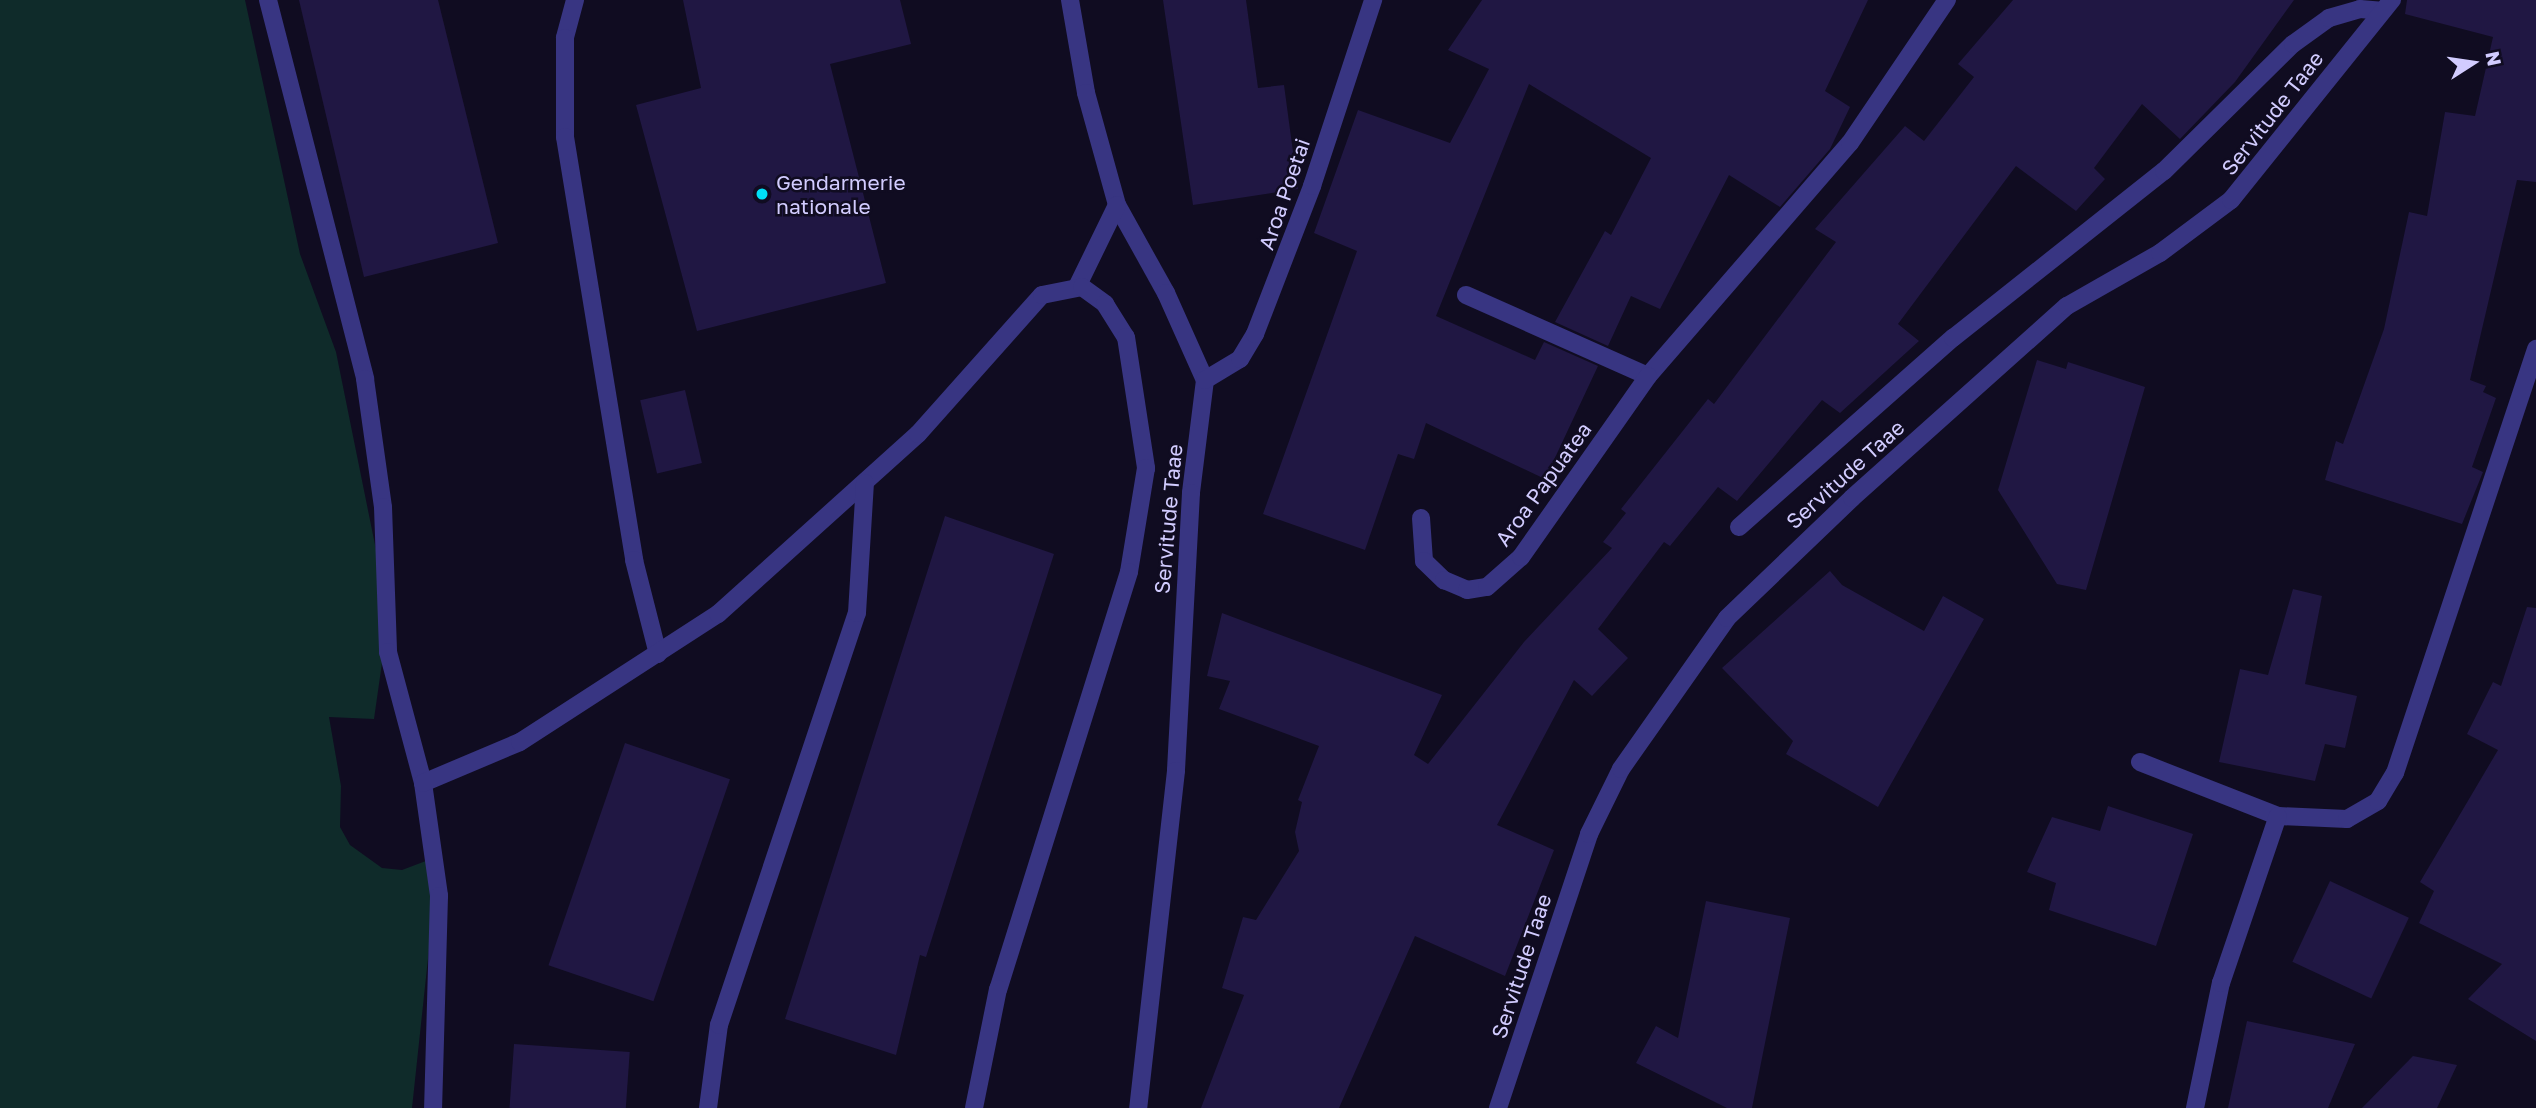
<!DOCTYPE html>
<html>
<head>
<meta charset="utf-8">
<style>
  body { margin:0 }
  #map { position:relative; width:2536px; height:1108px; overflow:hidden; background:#100c21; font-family:"Golos Text",sans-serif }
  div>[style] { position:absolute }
  .green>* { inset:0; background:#0f2b2a }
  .building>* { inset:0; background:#201743; transform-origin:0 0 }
  .minor>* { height:18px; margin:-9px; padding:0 9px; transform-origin:9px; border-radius:9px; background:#383582 }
  .dots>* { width:19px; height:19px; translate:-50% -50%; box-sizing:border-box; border:4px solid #100c21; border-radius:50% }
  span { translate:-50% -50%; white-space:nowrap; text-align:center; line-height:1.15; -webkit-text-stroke:5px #100c21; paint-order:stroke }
  .street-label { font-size:21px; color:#d2ccff }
  .poi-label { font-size:21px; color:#d2ccff }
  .left { translate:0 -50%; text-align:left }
  .north { position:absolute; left:2438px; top:28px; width:70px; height:70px; -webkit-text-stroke:5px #100c21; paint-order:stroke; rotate:78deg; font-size:19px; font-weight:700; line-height:28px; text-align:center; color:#d2ccff }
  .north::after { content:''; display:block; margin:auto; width:24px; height:32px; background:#d2ccff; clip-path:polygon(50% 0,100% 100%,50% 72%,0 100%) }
</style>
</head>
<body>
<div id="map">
  <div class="green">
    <i style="clip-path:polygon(0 0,245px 0,300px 254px,336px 352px,389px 614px,374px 719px,329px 717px,341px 786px,340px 827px,350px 845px,382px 868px,402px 870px,439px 856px,412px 1108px,0 1108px)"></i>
  </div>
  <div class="building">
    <i style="clip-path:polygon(299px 0,438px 0,498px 243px,364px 277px)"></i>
    <i style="clip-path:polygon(683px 0,900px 0,911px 44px,830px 64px,886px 283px,697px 331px,636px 105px,701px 88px)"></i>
    <i style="clip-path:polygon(1163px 0,1246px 0,1258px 88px,1284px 85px,1298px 189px,1193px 205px)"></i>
    <i style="clip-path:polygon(1482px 0,1868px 0,1825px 91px,1850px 107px,1830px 149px,1780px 207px,1729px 175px,1660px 309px,1631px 296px,1608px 346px,1555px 322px,1605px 231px,1611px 235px,1651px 158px,1529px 84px,1436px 316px,1535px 360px,1544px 342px,1598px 366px,1545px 479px,1426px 423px,1414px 459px,1398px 454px,1365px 550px,1263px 514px,1357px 251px,1314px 233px,1358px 110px,1450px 143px,1489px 69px,1448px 50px)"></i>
    <i style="clip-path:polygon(2013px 0,2294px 0,2235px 82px,2180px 139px,2142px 104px,2094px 168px,2105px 179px,2076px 211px,2016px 166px,1898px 324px,1919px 341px,1840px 413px,1822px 400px,1737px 501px,1718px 487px,1670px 546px,1664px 542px,1598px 629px,1628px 658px,1592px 696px,1574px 680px,1497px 825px,1554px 850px,1505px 976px,1415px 936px,1339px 1108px,1201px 1108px,1244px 995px,1222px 988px,1243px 917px,1256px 920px,1299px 851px,1295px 832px,1302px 802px,1298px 800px,1319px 746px,1219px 709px,1230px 681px,1207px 676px,1222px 613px,1442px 695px,1414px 755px,1428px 764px,1524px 642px,1612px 548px,1603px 542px,1626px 513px,1621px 509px,1708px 399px,1714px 404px,1836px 242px,1815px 229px,1905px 126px,1924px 141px,1974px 77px,1958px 64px)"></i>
    <i style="clip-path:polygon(2407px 0,2536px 0,2536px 182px,2517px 180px,2470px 380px,2486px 386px,2483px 392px,2496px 398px,2472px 467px,2483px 472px,2462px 524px,2325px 480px,2336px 441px,2343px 444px,2384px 329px,2409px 212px,2427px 216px,2445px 112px,2475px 116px,2493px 37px,2405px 14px)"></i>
    <i style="clip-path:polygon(2037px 360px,2066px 369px,2068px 362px,2145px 387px,2086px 590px,2057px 584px,1998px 490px)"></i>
    <i style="left:685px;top:390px;width:75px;height:46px;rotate:77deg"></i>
    <i style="clip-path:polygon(945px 516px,1054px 554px,926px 957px,920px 955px,896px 1055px,785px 1019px)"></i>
    <i style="clip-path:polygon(1830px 571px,1842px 585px,1924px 631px,1943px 596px,1984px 619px,1878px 807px,1786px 754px,1793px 741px,1722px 668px)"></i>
    <i style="clip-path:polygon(2293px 589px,2322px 596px,2305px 684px,2357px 696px,2345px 748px,2325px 744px,2315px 781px,2219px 762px,2240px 669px,2268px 675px)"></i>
    <i style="clip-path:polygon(2527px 607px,2536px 608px,2536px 1041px,2468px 999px,2502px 964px,2419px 923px,2434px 891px,2420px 882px,2498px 750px,2467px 734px,2493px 682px,2501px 686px)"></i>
    <i style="left:625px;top:743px;width:111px;height:235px;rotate:19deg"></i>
    <i style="clip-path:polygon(2108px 806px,2193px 834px,2156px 946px,2049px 910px,2056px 883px,2027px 872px,2052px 817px,2100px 831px)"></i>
    <i style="left:2330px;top:881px;width:87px;height:89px;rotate:25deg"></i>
    <i style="clip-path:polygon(1706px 901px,1790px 918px,1752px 1108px,1727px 1108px,1636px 1063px,1656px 1026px,1678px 1038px)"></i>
    <i style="clip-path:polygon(2247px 1021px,2355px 1044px,2328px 1108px,2228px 1108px)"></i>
    <i style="left:514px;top:1044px;width:116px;height:64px;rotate:4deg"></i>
    <i style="clip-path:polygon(2413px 1056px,2457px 1065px,2437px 1108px,2362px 1108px)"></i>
  </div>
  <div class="minor">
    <i style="left:268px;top:0;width:391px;rotate:75.6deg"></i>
    <i style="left:365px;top:379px;width:129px;rotate:82deg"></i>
    <i style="left:383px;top:507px;width:145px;rotate:88deg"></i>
    <i style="left:388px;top:652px;width:136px;rotate:75deg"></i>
    <i style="left:423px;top:783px;width:114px;rotate:81.9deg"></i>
    <i style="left:439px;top:896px;width:212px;rotate:91.6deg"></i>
    <i style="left:575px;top:0;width:39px;rotate:105deg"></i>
    <i style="left:565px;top:38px;width:99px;rotate:90deg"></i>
    <i style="left:565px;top:137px;width:429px;rotate:80.7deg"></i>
    <i style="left:634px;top:560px;width:97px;rotate:75.7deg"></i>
    <i style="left:1070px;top:0;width:94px;rotate:80.2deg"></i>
    <i style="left:1086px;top:93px;width:116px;rotate:74.5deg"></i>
    <i style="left:1117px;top:205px;width:101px;rotate:60.9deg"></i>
    <i style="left:1166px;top:293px;width:95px;rotate:65.9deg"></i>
    <i style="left:1205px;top:380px;width:114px;rotate:97.1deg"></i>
    <i style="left:1191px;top:493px;width:278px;rotate:93.1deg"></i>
    <i style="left:1176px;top:771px;width:339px;rotate:96.4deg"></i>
    <i style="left:1077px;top:287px;width:91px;rotate:-64deg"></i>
    <i style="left:1466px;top:295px;width:199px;rotate:24deg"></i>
    <i style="left:1648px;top:376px;width:308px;rotate:-49.1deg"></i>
    <i style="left:1850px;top:143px;width:173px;rotate:-55.9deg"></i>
    <i style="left:1205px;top:380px;width:41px;rotate:-31deg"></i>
    <i style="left:1240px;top:359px;width:29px;rotate:-59deg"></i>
    <i style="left:1255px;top:334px;width:159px;rotate:-68.9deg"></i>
    <i style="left:1312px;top:186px;width:196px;rotate:-71.8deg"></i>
    <i style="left:1421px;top:518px;width:43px;rotate:86deg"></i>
    <i style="left:1424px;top:561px;width:28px;rotate:44deg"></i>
    <i style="left:1444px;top:580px;width:25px;rotate:23deg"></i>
    <i style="left:1467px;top:590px;width:20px;rotate:-9deg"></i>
    <i style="left:1487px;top:587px;width:45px;rotate:-41.4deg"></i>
    <i style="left:1521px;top:557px;width:221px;rotate:-54.9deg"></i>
    <i style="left:1739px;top:527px;width:286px;rotate:-41.5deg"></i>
    <i style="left:1953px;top:338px;width:269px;rotate:-38.4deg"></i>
    <i style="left:2164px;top:171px;width:181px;rotate:-44.6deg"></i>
    <i style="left:2293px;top:44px;width:44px;rotate:-35.8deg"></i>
    <i style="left:2329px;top:18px;width:32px;rotate:-16deg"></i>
    <i style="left:2360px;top:9px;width:21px;rotate:5deg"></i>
    <i style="left:2140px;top:762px;width:148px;rotate:21.4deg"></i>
    <i style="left:2278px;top:816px;width:69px;rotate:2.5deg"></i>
    <i style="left:2347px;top:819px;width:36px;rotate:-30deg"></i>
    <i style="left:2378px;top:801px;width:33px;rotate:-59deg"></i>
    <i style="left:2395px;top:773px;width:447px;rotate:-71.6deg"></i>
    <i style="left:423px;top:783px;width:105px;rotate:-22.9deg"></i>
    <i style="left:520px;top:742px;width:236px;rotate:-32.9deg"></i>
    <i style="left:718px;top:614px;width:269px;rotate:-42deg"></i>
    <i style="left:918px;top:434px;width:186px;rotate:-48.3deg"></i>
    <i style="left:1042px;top:295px;width:41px;rotate:-11.3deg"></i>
    <i style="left:1082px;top:287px;width:29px;rotate:36deg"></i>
    <i style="left:1105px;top:304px;width:39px;rotate:58deg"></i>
    <i style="left:1126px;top:337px;width:133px;rotate:81.3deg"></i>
    <i style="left:1146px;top:468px;width:105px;rotate:99.3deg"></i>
    <i style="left:1129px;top:572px;width:437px;rotate:107.4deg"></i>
    <i style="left:998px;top:989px;width:121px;rotate:101.4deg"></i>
    <i style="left:708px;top:1108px;width:84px;rotate:-82.5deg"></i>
    <i style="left:719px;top:1025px;width:434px;rotate:-71.5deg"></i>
    <i style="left:857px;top:613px;width:130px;rotate:-86.5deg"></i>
    <i style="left:1498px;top:1108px;width:289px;rotate:-71.6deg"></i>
    <i style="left:1589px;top:834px;width:72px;rotate:-63.8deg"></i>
    <i style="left:1621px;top:769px;width:184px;rotate:-54.9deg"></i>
    <i style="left:1727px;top:618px;width:173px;rotate:-43.8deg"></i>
    <i style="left:1852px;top:498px;width:288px;rotate:-41.8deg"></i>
    <i style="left:2067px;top:306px;width:107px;rotate:-29.7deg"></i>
    <i style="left:2160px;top:253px;width:89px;rotate:-36.7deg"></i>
    <i style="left:2231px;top:200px;width:257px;rotate:-51.2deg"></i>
    <i style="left:2195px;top:1108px;width:128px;rotate:-78.3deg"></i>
    <i style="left:2221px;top:983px;width:176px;rotate:-71.2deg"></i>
  </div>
  <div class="dots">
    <i style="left:762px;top:194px;background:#00dff7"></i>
  </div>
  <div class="street-label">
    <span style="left:2272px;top:113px;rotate:-52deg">Servitude Taae</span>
    <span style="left:1284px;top:194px;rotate:-71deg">Aroa Poetai</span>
    <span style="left:1845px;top:474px;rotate:-42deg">Servitude Taae</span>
    <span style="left:1543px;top:484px;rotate:-54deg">Aroa Papuatea</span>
    <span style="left:1168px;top:519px;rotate:-85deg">Servitude Taae</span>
    <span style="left:1521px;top:966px;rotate:-72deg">Servitude Taae</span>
  </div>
  <div class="poi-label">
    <span class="left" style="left:776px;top:194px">Gendarmerie<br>nationale</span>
  </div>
  <div class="north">N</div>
</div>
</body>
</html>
